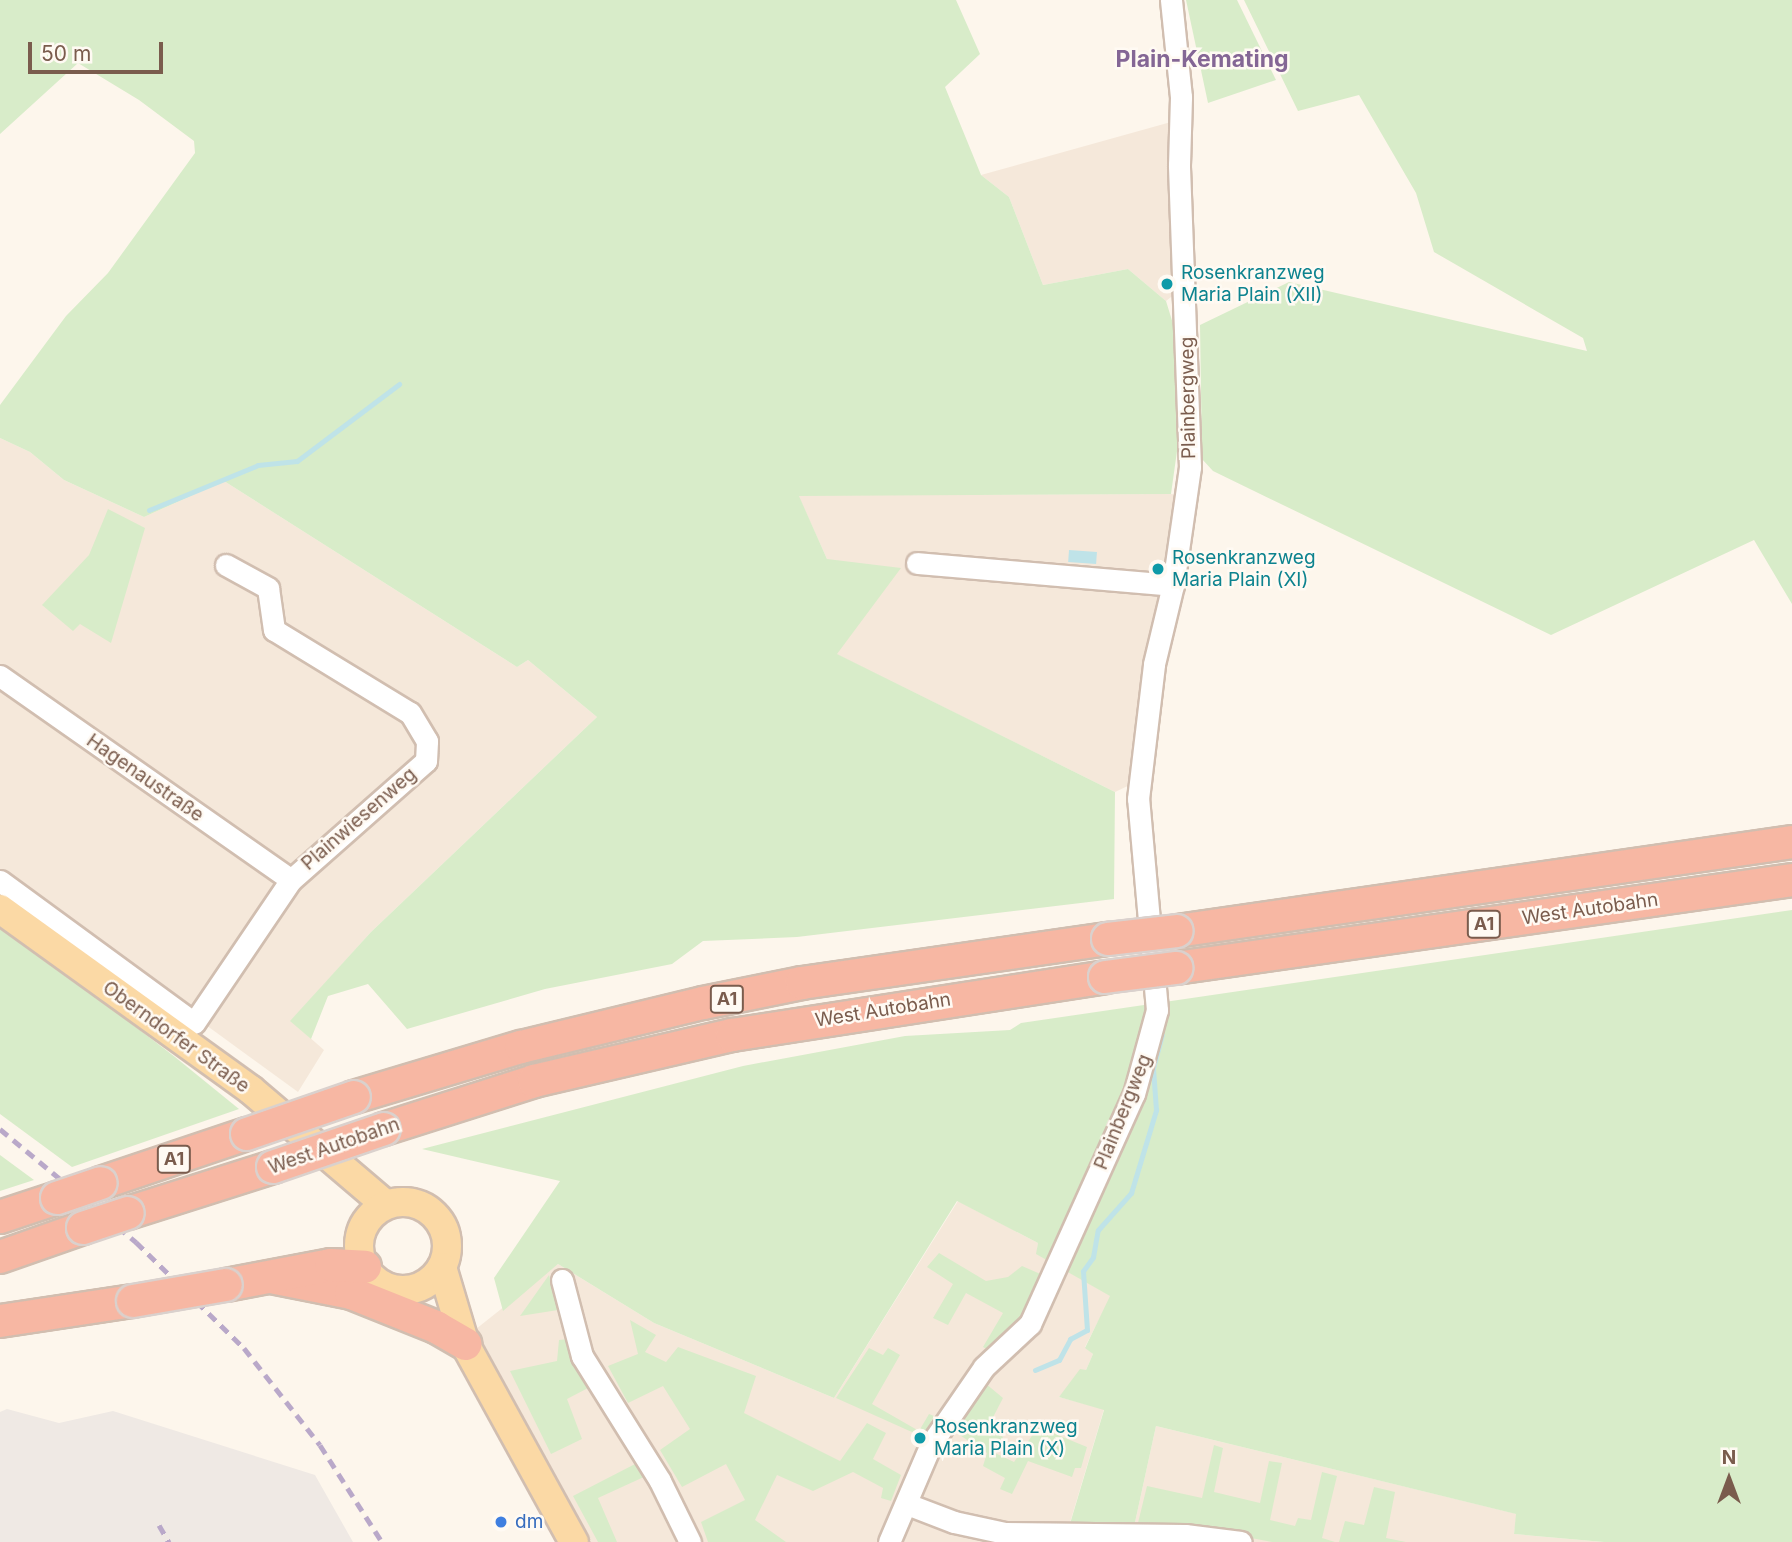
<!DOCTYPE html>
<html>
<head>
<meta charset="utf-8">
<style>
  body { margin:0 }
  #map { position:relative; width:1792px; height:1542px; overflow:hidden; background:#fdf6ec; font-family:Inter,sans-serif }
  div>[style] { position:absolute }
  .residential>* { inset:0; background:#f5e8da }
  .industrial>* { inset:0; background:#efe9e4 }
  .green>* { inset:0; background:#d8ecc9 }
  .water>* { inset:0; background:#bfe3e8; transform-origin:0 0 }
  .stream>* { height:5px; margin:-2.5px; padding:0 2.5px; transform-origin:2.5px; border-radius:2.5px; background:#bfe3e8 }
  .roads { filter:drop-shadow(2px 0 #d1beb0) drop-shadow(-2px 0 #d1beb0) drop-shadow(0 2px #d1beb0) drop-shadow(0 -2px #d1beb0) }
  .minor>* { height:21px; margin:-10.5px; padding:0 10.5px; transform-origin:10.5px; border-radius:10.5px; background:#fff }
  .major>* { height:28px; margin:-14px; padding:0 14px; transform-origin:14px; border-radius:14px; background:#fbd9a5 }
  .major>.ring { margin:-14px; padding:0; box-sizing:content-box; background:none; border:28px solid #fbd9a5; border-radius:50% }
  .highway>* { height:32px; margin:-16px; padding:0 16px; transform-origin:16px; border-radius:16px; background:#f7b7a3 }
  .rail>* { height:5px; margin-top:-2.5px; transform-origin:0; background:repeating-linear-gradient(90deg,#b9a8c9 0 10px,transparent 0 17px) }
  .bridges { filter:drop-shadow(2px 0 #dad1cd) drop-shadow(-2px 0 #dad1cd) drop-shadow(0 2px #dad1cd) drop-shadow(0 -2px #dad1cd) }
  .highway-bridge>* { height:32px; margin:-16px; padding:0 16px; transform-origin:16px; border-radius:16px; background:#f7b7a3 }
  .dots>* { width:19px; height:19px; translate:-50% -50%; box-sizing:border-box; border:4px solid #fffaf3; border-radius:50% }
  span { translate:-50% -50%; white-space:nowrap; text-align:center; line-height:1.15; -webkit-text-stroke:5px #fffaf3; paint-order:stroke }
  .shield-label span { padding:2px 5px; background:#fffaf3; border:2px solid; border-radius:5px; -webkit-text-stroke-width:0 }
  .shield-label { font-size:18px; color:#7a5c4d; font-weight:700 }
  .culture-label { font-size:19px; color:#0d838f }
  .left { translate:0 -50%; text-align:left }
  .street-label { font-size:19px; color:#7a5c4d }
  .shop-label { font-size:19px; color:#366cbe }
  .quarter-label { font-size:23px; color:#846695; font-weight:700 }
  .north { position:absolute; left:1694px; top:1444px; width:70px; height:70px; -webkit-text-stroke:5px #fffaf3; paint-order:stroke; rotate:0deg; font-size:19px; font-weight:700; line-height:28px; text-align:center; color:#7a5c4d }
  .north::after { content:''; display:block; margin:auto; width:24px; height:32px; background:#7a5c4d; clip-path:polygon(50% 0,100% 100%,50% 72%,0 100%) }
  .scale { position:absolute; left:28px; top:42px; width:135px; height:32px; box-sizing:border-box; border:4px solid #7a5c4d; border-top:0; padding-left:9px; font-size:21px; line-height:24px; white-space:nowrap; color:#7a5c4d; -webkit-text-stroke:5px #fffaf3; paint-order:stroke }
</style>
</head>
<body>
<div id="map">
  <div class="residential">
    <i style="clip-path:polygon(1171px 122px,1180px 290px,1166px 301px,1128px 269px,1043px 285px,1009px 197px,981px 175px)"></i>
    <i style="clip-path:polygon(0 438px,30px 452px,64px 480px,144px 517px,224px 481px,517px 667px,528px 660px,597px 717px,371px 932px,291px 1021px,324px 1050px,298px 1092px,0 875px)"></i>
    <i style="clip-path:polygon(1171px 494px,1196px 497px,1175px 603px,1153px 774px,1115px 792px,836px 654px,827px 559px,798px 495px)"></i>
    <i style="clip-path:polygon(958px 1201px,1038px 1243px,1037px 1254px,1111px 1296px,1085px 1347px,1093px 1354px,1086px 1370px,1059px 1397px,1104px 1409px,1069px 1526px,1134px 1527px,1156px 1426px,1517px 1514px,1514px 1534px,1604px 1542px,588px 1542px,476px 1329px,558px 1264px,654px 1323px,834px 1398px)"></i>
  </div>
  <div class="industrial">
    <i style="clip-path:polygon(7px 1409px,59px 1423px,113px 1411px,315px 1475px,353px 1542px,0 1542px,0 1412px)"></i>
  </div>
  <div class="green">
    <i style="clip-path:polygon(0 0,956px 0,980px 54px,945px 87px,981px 175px,1009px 197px,1043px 285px,1128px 269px,1166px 301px,1178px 340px,1178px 444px,1171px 494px,799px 496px,827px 559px,901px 568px,837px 654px,1115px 792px,1114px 899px,797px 937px,703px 941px,672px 964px,545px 989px,407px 1029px,368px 984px,328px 996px,311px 1039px,290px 1021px,371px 932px,597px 717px,528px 660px,517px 667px,224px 481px,144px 517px,64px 480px,30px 452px,0 438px,0 405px,66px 316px,108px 273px,195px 153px,194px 141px,139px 100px,78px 63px,0 134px)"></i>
    <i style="clip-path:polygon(1186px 0,1237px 0,1276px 80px,1208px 103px)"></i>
    <i style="clip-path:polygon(1244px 0,1792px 0,1792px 604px,1754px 540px,1551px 635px,1213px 471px,1202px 459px,1200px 325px,1289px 282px,1587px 351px,1583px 338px,1434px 252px,1416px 193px,1359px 95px,1298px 111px)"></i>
    <i style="clip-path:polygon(108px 509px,145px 528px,111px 643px,80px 624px,73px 631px,42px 605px,89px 555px)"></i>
    <i style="clip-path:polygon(1792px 910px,1792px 1542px,1604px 1542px,1514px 1534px,1516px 1514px,1156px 1426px,1134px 1527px,1069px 1527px,1104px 1410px,1059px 1397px,1080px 1369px,1086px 1370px,1093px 1354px,1085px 1348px,1110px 1296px,1036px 1254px,1038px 1243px,957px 1201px,834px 1398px,654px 1323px,558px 1264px,503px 1311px,494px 1278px,560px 1181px,422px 1149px,743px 1066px,905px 1036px,1010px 1030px,1021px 1023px)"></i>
    <i style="clip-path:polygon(0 923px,175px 1057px,239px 1109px,72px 1167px,0 1114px)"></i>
    <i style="clip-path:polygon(0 1155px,34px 1180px,0 1191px)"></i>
    <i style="clip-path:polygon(939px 1253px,986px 1281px,1008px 1277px,1022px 1266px,1045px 1276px,1020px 1321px,992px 1352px,983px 1347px,1003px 1313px,966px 1293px,948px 1325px,933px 1318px,953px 1284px,927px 1267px)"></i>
    <i style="clip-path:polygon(549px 1275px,558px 1310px,520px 1316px)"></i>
    <i style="clip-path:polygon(630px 1320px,656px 1335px,645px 1352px,666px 1362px,678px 1347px,756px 1376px,744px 1413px,840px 1461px,867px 1423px,886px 1433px,873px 1459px,901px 1475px,891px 1501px,881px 1498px,883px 1488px,853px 1472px,813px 1491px,777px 1475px,755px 1520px,786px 1542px,708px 1542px,701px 1522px,745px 1500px,726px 1464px,682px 1487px,660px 1450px,690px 1429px,663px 1386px,628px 1403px,608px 1366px,638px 1354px)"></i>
    <i style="clip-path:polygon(569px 1339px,588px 1388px,567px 1399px,582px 1439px,551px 1454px,510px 1371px,557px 1361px,559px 1340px)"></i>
    <i style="clip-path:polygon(869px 1348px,883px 1355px,888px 1348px,900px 1355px,872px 1404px,919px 1431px,929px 1414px,934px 1416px,923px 1437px,836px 1398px)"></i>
    <i style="clip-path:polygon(985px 1383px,1003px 1398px,989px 1425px,1003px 1437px,995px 1453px,1014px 1462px,1038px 1427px,1087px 1447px,1081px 1468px,1075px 1468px,1072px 1477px,1028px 1461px,1012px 1494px,1000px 1489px,1005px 1478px,983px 1466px,987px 1453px,952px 1430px)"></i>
    <i style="clip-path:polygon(1214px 1445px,1223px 1448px,1214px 1492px,1260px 1503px,1269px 1461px,1282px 1463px,1270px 1520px,1295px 1526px,1298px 1518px,1311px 1520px,1322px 1472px,1337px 1476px,1322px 1538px,1335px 1542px,1272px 1542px,1194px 1527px,1137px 1527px,1147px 1486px,1202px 1498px)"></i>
    <i style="clip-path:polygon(637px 1463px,646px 1476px,598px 1498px,617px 1542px,598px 1542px,573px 1496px)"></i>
    <i style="clip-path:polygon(1374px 1487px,1395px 1492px,1386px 1538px,1406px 1542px,1339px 1542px,1345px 1521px,1364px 1525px)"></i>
  </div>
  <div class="water">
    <i style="left:1069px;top:550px;width:28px;height:12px;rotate:4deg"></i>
  </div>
  <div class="stream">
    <i style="left:149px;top:510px;width:118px;rotate:-22.4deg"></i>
    <i style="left:258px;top:465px;width:39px;rotate:-6deg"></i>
    <i style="left:297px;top:461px;width:128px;rotate:-37deg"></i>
    <i style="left:1035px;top:1370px;width:26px;rotate:-23deg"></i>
    <i style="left:1059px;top:1360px;width:24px;rotate:-62deg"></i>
    <i style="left:1070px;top:1339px;width:19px;rotate:-28deg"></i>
    <i style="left:1087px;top:1330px;width:59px;rotate:-93.9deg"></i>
    <i style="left:1083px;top:1271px;width:17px;rotate:-54deg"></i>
    <i style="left:1093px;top:1257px;width:27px;rotate:-80deg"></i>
    <i style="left:1098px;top:1230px;width:50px;rotate:-48.3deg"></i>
    <i style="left:1131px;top:1193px;width:87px;rotate:-73.2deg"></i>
    <i style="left:1156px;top:1110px;width:42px;rotate:-94.1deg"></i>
    <i style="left:1153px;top:1068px;width:34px;rotate:-75deg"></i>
  </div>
  <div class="roads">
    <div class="minor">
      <i style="left:917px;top:563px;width:257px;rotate:4.9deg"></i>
      <i style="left:0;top:676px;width:355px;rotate:35deg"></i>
      <i style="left:0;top:881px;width:240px;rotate:36.2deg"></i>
      <i style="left:194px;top:1023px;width:173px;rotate:-55.9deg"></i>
      <i style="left:291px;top:880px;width:180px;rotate:-41.4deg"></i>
      <i style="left:426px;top:761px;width:20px;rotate:-87deg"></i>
      <i style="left:427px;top:741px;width:33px;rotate:-121deg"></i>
      <i style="left:410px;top:713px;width:159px;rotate:-148.6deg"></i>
      <i style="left:274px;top:630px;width:42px;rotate:-98.1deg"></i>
      <i style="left:268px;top:588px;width:48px;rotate:-151.3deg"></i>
      <i style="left:562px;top:1280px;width:79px;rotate:75.3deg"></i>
      <i style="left:582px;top:1356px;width:147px;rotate:58deg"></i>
      <i style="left:660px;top:1481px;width:68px;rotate:63.8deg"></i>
      <i style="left:907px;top:1504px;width:50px;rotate:21deg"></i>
      <i style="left:954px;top:1522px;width:52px;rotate:12.2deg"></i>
      <i style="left:1005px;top:1533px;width:180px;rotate:0.6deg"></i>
      <i style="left:1185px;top:1535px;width:56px;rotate:7.1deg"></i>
      <i style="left:889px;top:1542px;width:107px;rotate:-66.8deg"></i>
      <i style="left:931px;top:1444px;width:93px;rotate:-55.5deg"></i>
      <i style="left:984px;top:1367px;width:63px;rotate:-43.1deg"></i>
      <i style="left:1030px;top:1324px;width:252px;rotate:-65.7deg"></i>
      <i style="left:1134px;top:1094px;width:87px;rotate:-74.7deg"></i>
      <i style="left:1157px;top:1010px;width:212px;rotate:-95.1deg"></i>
      <i style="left:1138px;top:799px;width:136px;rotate:-83.2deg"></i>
      <i style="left:1154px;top:664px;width:81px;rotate:-76.5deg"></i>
      <i style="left:1173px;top:585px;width:119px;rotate:-81.8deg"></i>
      <i style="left:1190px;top:467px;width:302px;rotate:-92.1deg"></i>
      <i style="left:1179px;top:165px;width:68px;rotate:-88.3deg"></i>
      <i style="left:1181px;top:97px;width:98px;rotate:-95.9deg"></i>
    </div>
    <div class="major">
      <i style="left:0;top:909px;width:309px;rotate:35.8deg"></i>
      <i style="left:251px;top:1090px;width:177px;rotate:40.4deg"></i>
      <i class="ring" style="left:359px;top:1202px;width:60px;height:60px"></i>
      <i style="left:442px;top:1267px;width:80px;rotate:73.4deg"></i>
      <i style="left:465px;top:1344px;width:226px;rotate:61.2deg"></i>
    </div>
    <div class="highway">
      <i style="left:1177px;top:931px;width:621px;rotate:-8.23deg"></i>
      <i style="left:1176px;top:968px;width:622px;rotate:-8.13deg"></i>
      <i style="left:354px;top:1097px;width:174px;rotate:-16.7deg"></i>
      <i style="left:521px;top:1047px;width:187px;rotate:-13.6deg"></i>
      <i style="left:703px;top:1003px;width:101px;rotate:-11.4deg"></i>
      <i style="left:802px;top:983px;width:309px;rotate:-8.2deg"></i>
      <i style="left:384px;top:1129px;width:157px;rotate:-17.7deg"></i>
      <i style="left:534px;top:1081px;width:203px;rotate:-13.1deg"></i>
      <i style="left:732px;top:1035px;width:377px;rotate:-8.8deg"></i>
      <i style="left:101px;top:1183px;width:154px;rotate:-18.6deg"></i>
      <i style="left:128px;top:1213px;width:152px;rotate:-17.6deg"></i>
      <i style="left:0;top:1217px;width:60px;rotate:-18.4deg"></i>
      <i style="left:0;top:1257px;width:88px;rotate:-19.3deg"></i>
      <i style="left:276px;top:1278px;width:76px;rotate:11.3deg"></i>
      <i style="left:351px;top:1293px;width:92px;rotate:21.8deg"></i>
      <i style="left:436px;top:1327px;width:34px;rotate:30deg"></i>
      <i style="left:226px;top:1285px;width:107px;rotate:-10.8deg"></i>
      <i style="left:331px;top:1265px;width:34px;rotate:3deg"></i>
      <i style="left:0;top:1321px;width:134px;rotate:-8.6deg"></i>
    </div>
  </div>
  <div class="rail">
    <i style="left:0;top:1129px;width:177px;rotate:39.7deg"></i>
    <i style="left:136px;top:1242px;width:151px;rotate:44.5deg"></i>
    <i style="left:244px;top:1348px;width:123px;rotate:51.9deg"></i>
    <i style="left:320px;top:1445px;width:115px;rotate:57.4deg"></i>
    <i style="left:159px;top:1525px;width:20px;rotate:60deg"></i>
  </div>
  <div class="bridges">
    <div class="highway-bridge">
      <i style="left:1108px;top:939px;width:69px;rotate:-6.6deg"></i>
      <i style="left:1105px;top:977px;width:72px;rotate:-7.2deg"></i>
      <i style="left:247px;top:1134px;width:113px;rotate:-19.1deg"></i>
      <i style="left:273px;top:1167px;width:117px;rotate:-18.9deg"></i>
      <i style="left:57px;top:1198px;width:46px;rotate:-18.8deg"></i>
      <i style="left:83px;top:1228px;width:47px;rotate:-18.4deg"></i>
      <i style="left:133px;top:1301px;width:94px;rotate:-9.8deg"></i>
    </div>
  </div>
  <div class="dots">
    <i style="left:1167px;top:284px;background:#0f9aa8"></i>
    <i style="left:1158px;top:569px;background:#0f9aa8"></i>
    <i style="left:920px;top:1438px;background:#0f9aa8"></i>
    <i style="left:501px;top:1522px;background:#3f7fe0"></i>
  </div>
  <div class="shield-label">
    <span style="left:1484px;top:924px">A1</span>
    <span style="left:727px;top:999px">A1</span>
    <span style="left:174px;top:1159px">A1</span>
  </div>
  <div class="culture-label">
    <span class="left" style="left:1181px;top:284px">Rosenkranzweg<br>Maria Plain (XII)</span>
    <span class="left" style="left:1172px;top:569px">Rosenkranzweg<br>Maria Plain (XI)</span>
    <span class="left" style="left:934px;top:1438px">Rosenkranzweg<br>Maria Plain (X)</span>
  </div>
  <div class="street-label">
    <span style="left:1188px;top:398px;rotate:-91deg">Plainbergweg</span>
    <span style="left:145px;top:778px;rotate:35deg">Hagenaustraße</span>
    <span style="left:359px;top:819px;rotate:-41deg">Plainwiesenweg</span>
    <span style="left:1590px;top:909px;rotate:-8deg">West Autobahn</span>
    <span style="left:883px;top:1010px;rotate:-9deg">West Autobahn</span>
    <span style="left:176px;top:1037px;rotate:36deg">Oberndorfer Straße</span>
    <span style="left:1123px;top:1112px;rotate:-68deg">Plainbergweg</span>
    <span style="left:334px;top:1146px;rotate:-19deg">West Autobahn</span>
  </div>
  <div class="shop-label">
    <span class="left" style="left:515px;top:1522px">dm</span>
  </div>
  <div class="quarter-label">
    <span style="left:1202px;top:59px">Plain-Kemating</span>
  </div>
  <div class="north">N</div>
  <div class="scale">50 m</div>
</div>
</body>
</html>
